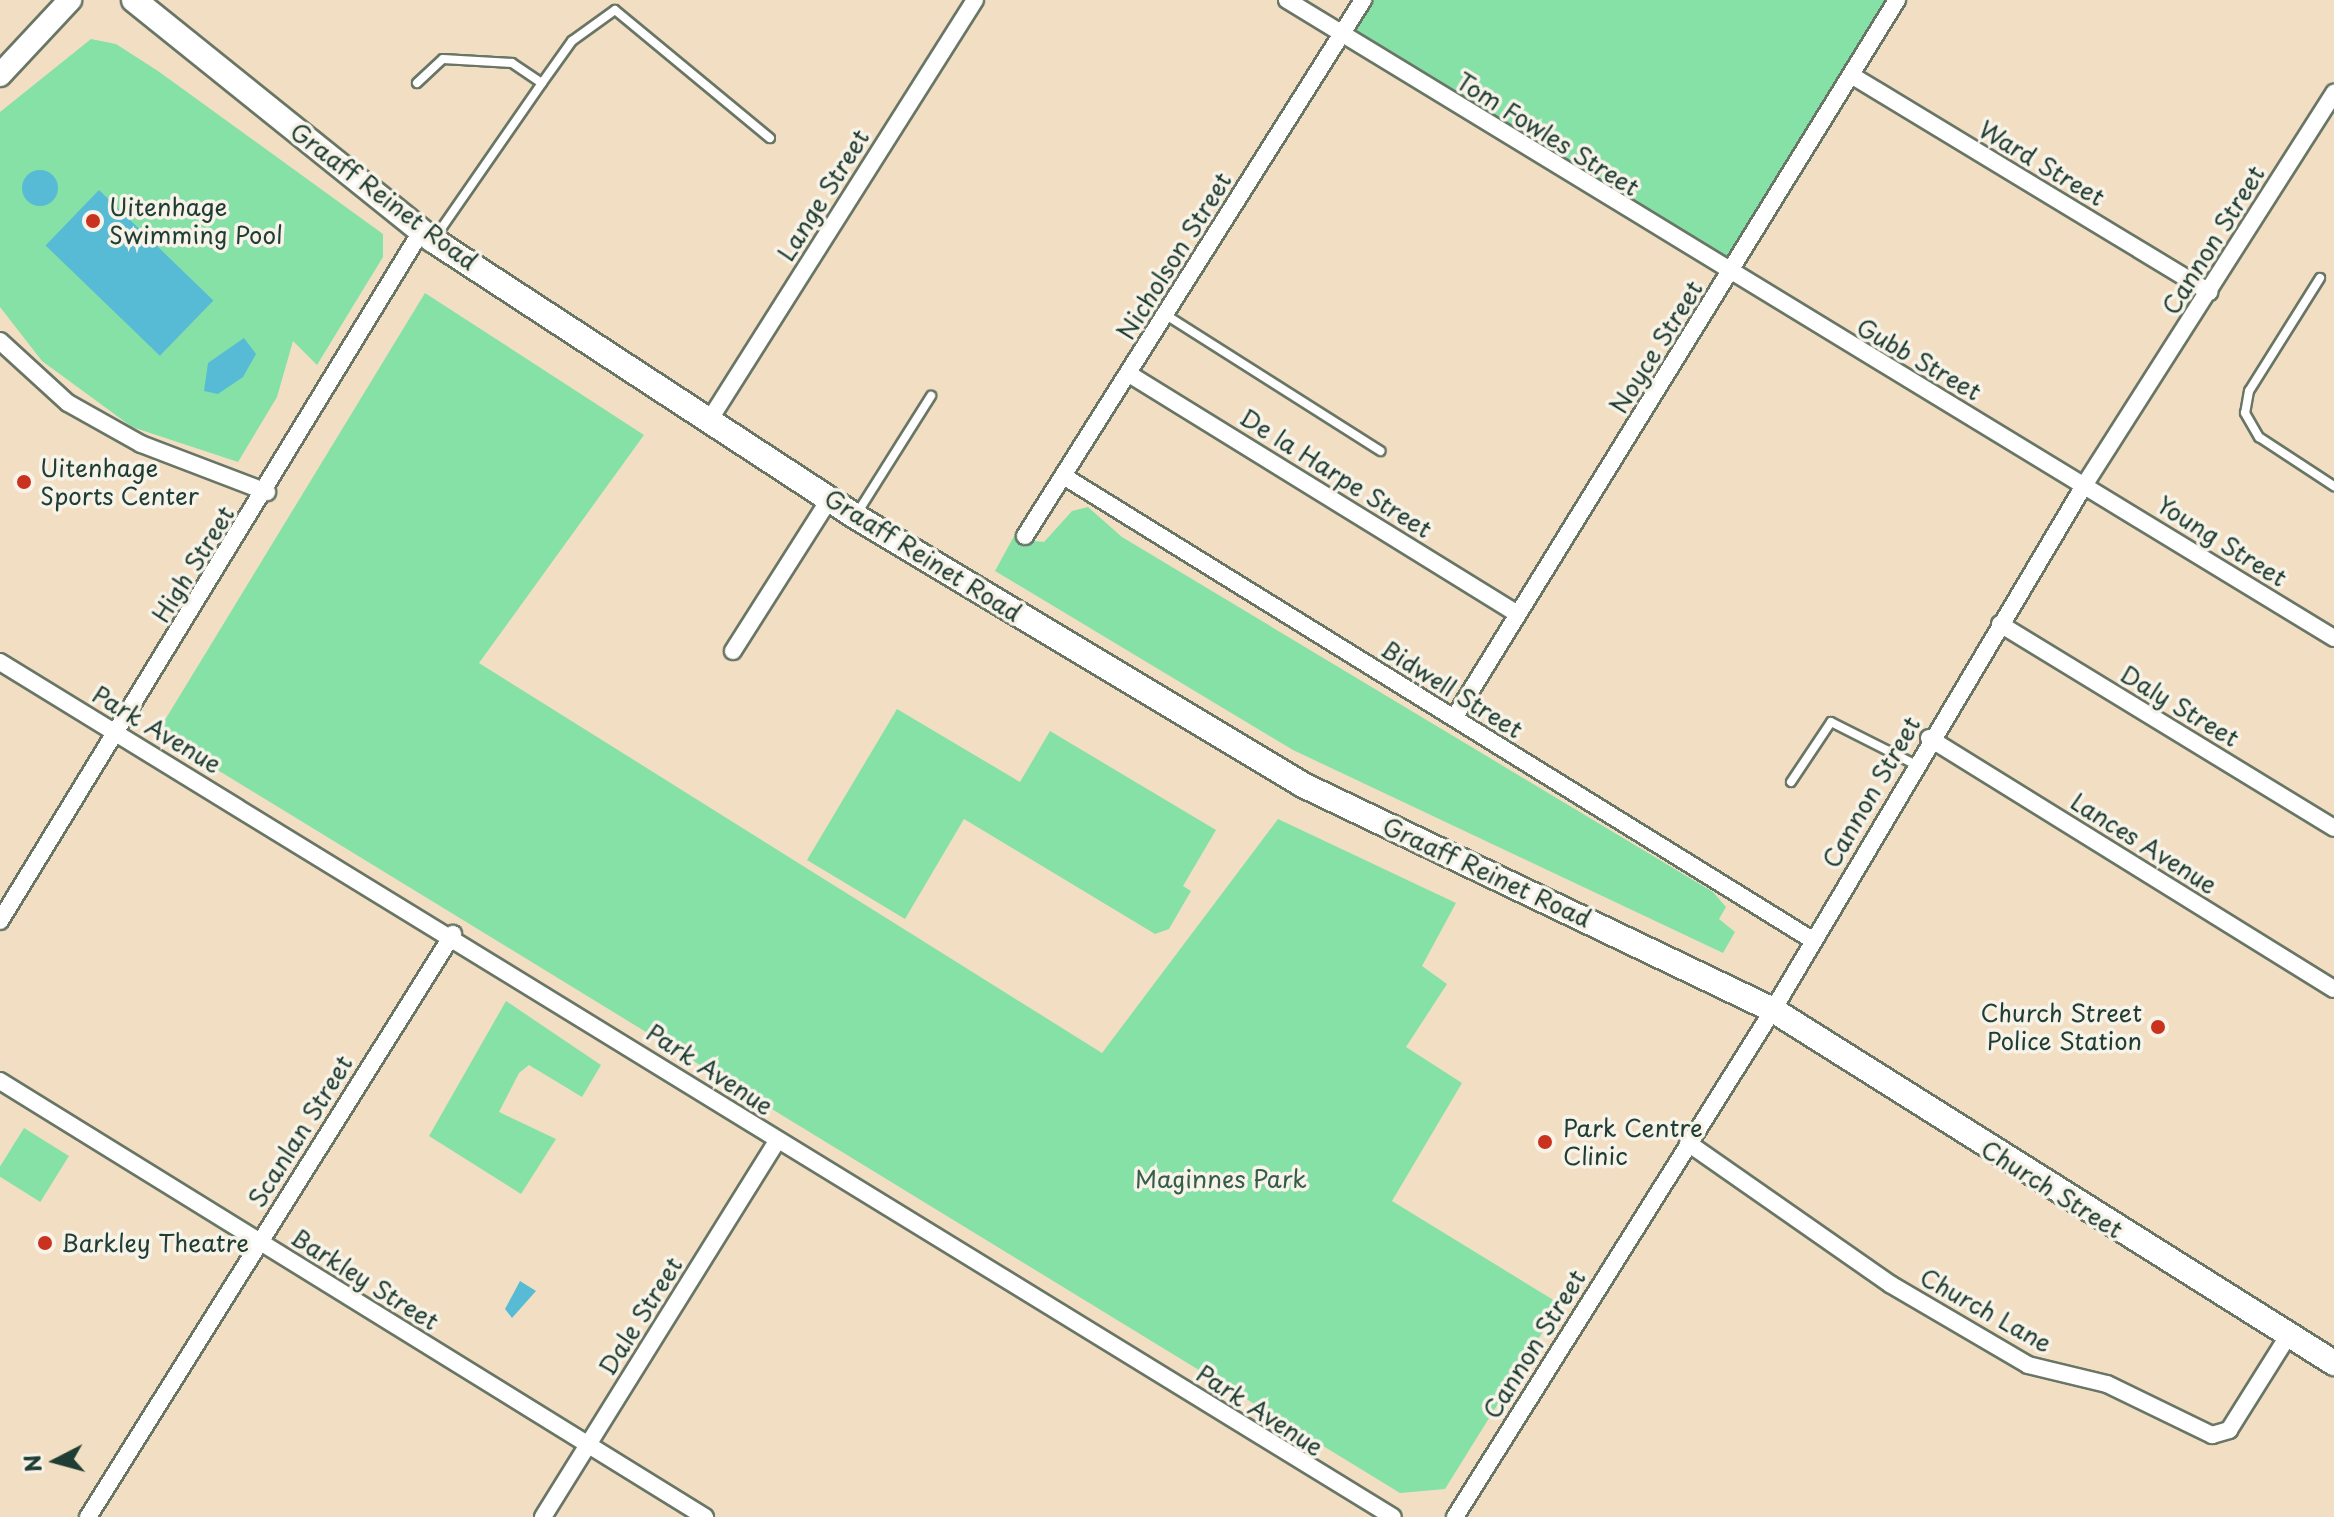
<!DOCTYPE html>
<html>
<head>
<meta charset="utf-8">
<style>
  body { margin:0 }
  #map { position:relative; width:2334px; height:1517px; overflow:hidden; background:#f2dfc3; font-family:"Playpen Sans",sans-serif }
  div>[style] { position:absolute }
  .green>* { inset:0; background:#86e1a7; transform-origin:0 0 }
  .water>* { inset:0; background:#57bbd5; transform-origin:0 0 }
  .round { border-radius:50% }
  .roads { filter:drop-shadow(2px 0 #697666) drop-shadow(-2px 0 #697666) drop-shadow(0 2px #697666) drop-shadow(0 -2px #697666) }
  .service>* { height:8px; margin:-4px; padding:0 4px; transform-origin:4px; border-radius:4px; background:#fff }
  .minor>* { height:16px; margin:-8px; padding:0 8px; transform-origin:8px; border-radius:8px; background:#fff }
  .tertiary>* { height:22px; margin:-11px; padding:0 11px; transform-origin:11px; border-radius:11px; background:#fff }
  .secondary>* { height:24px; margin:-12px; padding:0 12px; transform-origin:12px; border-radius:12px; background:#fff }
  .dots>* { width:22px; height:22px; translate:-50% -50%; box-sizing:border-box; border:4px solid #f7f3e8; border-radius:50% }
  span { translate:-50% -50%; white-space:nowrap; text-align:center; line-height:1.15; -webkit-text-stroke:7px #f7f3e8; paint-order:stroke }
  .street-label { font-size:24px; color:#1f3d34 }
  .poi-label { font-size:24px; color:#1f3d34 }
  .left { translate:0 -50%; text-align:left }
  .right { translate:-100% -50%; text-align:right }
  .park-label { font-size:24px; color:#345e4b }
  .north { position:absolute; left:16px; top:1421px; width:80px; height:80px; -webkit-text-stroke:6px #f7f3e8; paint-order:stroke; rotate:264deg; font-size:22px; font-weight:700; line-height:32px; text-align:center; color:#1f3d34 }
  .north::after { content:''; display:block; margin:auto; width:28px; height:36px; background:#1f3d34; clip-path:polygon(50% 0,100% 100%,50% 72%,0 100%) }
</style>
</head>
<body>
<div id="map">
  <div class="green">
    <i style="clip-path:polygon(1363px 0,1897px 0,1730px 275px,1341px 33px)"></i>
    <i style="clip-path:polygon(91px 39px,116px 44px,158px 71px,383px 234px,383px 257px,317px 365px,293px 341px,277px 397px,238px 462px,132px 427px,42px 361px,0 307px,0 112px)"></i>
    <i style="clip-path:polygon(425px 293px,644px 435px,479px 663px,1102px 1053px,1278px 819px,1456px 903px,1422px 966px,1447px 984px,1406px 1047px,1462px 1083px,1392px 1201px,1560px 1304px,1445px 1489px,1400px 1493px,157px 733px)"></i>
    <i style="clip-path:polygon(1088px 507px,1122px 537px,1713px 892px,1726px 907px,1719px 919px,1735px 932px,1723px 953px,1293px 750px,995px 571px,1020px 525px,1025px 540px,1044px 542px,1072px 511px)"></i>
    <i style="clip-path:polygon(897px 709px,1020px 782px,1050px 731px,1216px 830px,1183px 886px,1191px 891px,1169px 929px,1155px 934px,964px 819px,905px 919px,807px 860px)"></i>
    <i style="clip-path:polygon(506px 1001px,601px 1065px,582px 1097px,529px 1065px,519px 1073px,499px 1112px,556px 1139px,521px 1194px,429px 1136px)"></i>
    <i style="left:24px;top:1128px;width:53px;height:54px;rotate:32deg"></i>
  </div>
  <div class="water">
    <i class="round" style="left:22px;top:170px;width:36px;height:36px"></i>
    <i style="left:99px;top:190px;width:159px;height:77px;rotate:44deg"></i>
    <i style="clip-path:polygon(244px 338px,256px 354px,243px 377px,218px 394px,204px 391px,208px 363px)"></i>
    <i style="clip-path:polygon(520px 1281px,536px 1291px,512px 1318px,505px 1309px)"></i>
  </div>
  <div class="roads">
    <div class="service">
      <i style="left:417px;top:83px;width:35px;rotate:-43deg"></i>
      <i style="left:443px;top:59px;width:69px;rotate:3.3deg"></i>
      <i style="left:512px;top:63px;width:36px;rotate:34deg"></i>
      <i style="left:542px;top:83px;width:190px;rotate:124.7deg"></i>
      <i style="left:542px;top:83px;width:52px;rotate:-54.5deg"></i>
      <i style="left:572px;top:41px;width:53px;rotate:-35.8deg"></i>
      <i style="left:615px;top:10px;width:201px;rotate:39.6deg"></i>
      <i style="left:2320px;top:278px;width:133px;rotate:122.1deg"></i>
      <i style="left:2249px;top:391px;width:22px;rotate:100deg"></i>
      <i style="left:2245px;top:413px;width:28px;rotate:60deg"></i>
      <i style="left:2259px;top:437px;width:90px;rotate:33.2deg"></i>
      <i style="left:1166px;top:315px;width:254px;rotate:32.4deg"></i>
      <i style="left:856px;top:515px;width:141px;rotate:-57.8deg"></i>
      <i style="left:1791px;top:782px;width:72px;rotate:-56.3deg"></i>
      <i style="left:1831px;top:722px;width:93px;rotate:26.8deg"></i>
    </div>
    <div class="minor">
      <i style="left:1287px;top:0;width:1226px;rotate:31.36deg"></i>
      <i style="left:1851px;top:75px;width:419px;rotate:31.2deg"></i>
      <i style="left:0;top:341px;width:92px;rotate:42.4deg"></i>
      <i style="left:68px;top:403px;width:84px;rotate:29.3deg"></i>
      <i style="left:141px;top:444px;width:135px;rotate:20.9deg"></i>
      <i style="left:1129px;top:374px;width:456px;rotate:31.7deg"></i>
      <i style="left:712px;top:416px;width:492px;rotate:-57.7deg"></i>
      <i style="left:1065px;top:477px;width:881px;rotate:31.78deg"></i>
      <i style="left:1025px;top:536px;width:634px;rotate:-57.76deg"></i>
      <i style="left:2000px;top:624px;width:391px;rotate:31.4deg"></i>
      <i style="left:733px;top:651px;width:181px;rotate:-57.6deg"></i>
      <i style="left:0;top:662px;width:1634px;rotate:31.54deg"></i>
      <i style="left:1454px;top:718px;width:844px;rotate:-58.33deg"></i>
      <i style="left:1929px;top:738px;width:476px;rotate:31.8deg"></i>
      <i style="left:0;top:921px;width:810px;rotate:-58.59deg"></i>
      <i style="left:0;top:1081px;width:829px;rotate:31.73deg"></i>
      <i style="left:1688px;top:1143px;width:246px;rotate:34.9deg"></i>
      <i style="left:1890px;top:1284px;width:160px;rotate:30.4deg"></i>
      <i style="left:2028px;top:1365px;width:81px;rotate:13.5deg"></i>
      <i style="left:2107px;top:1384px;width:117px;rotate:25.9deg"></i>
      <i style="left:2212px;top:1435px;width:18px;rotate:-16deg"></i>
      <i style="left:2229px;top:1430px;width:111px;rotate:-57.9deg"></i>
      <i style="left:88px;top:1517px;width:688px;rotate:-57.95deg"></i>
      <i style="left:543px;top:1517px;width:443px;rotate:-58.1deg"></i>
      <i style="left:1455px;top:1517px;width:598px;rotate:-57.9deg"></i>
      <i style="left:1773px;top:1010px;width:612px;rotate:-59.33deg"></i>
      <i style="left:2085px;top:484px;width:464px;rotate:-57.5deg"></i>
    </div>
    <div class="tertiary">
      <i style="left:0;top:75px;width:103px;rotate:-47deg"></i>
    </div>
    <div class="secondary">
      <i style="left:134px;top:0;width:383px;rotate:38.8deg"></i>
      <i style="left:433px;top:240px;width:504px;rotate:33.19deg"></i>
      <i style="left:855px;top:516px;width:523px;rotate:30.98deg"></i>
      <i style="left:1303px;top:785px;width:521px;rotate:25.58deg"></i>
      <i style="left:1773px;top:1010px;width:663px;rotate:32.18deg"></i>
    </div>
  </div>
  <div class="dots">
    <i style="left:93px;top:221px;background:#c8321e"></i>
    <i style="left:24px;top:482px;background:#c8321e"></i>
    <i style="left:2158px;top:1027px;background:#c8321e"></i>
    <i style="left:1545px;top:1142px;background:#c8321e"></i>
    <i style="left:45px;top:1243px;background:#c8321e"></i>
  </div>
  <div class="street-label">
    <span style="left:1548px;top:134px;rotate:32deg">Tom Fowles Street</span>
    <span style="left:2042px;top:163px;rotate:31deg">Ward Street</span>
    <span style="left:823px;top:195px;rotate:-58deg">Lange Street</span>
    <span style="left:384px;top:196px;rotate:37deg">Graaff Reinet Road</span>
    <span style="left:2213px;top:240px;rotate:-58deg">Cannon Street</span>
    <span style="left:1174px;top:256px;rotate:-58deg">Nicholson Street</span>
    <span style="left:1656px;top:347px;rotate:-58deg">Noyce Street</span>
    <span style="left:1919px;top:359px;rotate:30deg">Gubb Street</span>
    <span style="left:1336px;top:473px;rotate:32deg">De la Harpe Street</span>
    <span style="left:2222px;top:541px;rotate:32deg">Young Street</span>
    <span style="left:923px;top:555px;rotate:32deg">Graaff Reinet Road</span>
    <span style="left:193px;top:564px;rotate:-58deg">High Street</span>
    <span style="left:1452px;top:689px;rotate:32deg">Bidwell Street</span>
    <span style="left:2180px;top:706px;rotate:31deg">Daly Street</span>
    <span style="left:157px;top:729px;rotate:31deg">Park Avenue</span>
    <span style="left:1871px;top:792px;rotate:-60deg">Cannon Street</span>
    <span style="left:2144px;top:843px;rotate:32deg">Lances Avenue</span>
    <span style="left:1487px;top:872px;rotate:25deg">Graaff Reinet Road</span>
    <span style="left:710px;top:1069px;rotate:33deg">Park Avenue</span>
    <span style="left:300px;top:1131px;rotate:-58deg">Scanlan Street</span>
    <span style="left:2052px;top:1189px;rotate:32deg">Church Street</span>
    <span style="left:365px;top:1279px;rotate:32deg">Barkley Street</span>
    <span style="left:1986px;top:1310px;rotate:29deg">Church Lane</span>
    <span style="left:640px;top:1316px;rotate:-58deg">Dale Street</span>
    <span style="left:1534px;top:1344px;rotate:-58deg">Cannon Street</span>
    <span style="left:1260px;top:1410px;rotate:33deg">Park Avenue</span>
  </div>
  <div class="poi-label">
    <span class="left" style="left:109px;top:221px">Uitenhage<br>Swimming Pool</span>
    <span class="left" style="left:40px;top:482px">Uitenhage<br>Sports Center</span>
    <span class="right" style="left:2142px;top:1027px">Church Street<br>Police Station</span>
    <span class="left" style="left:1563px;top:1142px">Park Centre<br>Clinic</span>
    <span class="left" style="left:61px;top:1243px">Barkley Theatre</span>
  </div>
  <div class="park-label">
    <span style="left:1221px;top:1179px">Maginnes Park</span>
  </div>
  <div class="north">N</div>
</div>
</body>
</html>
